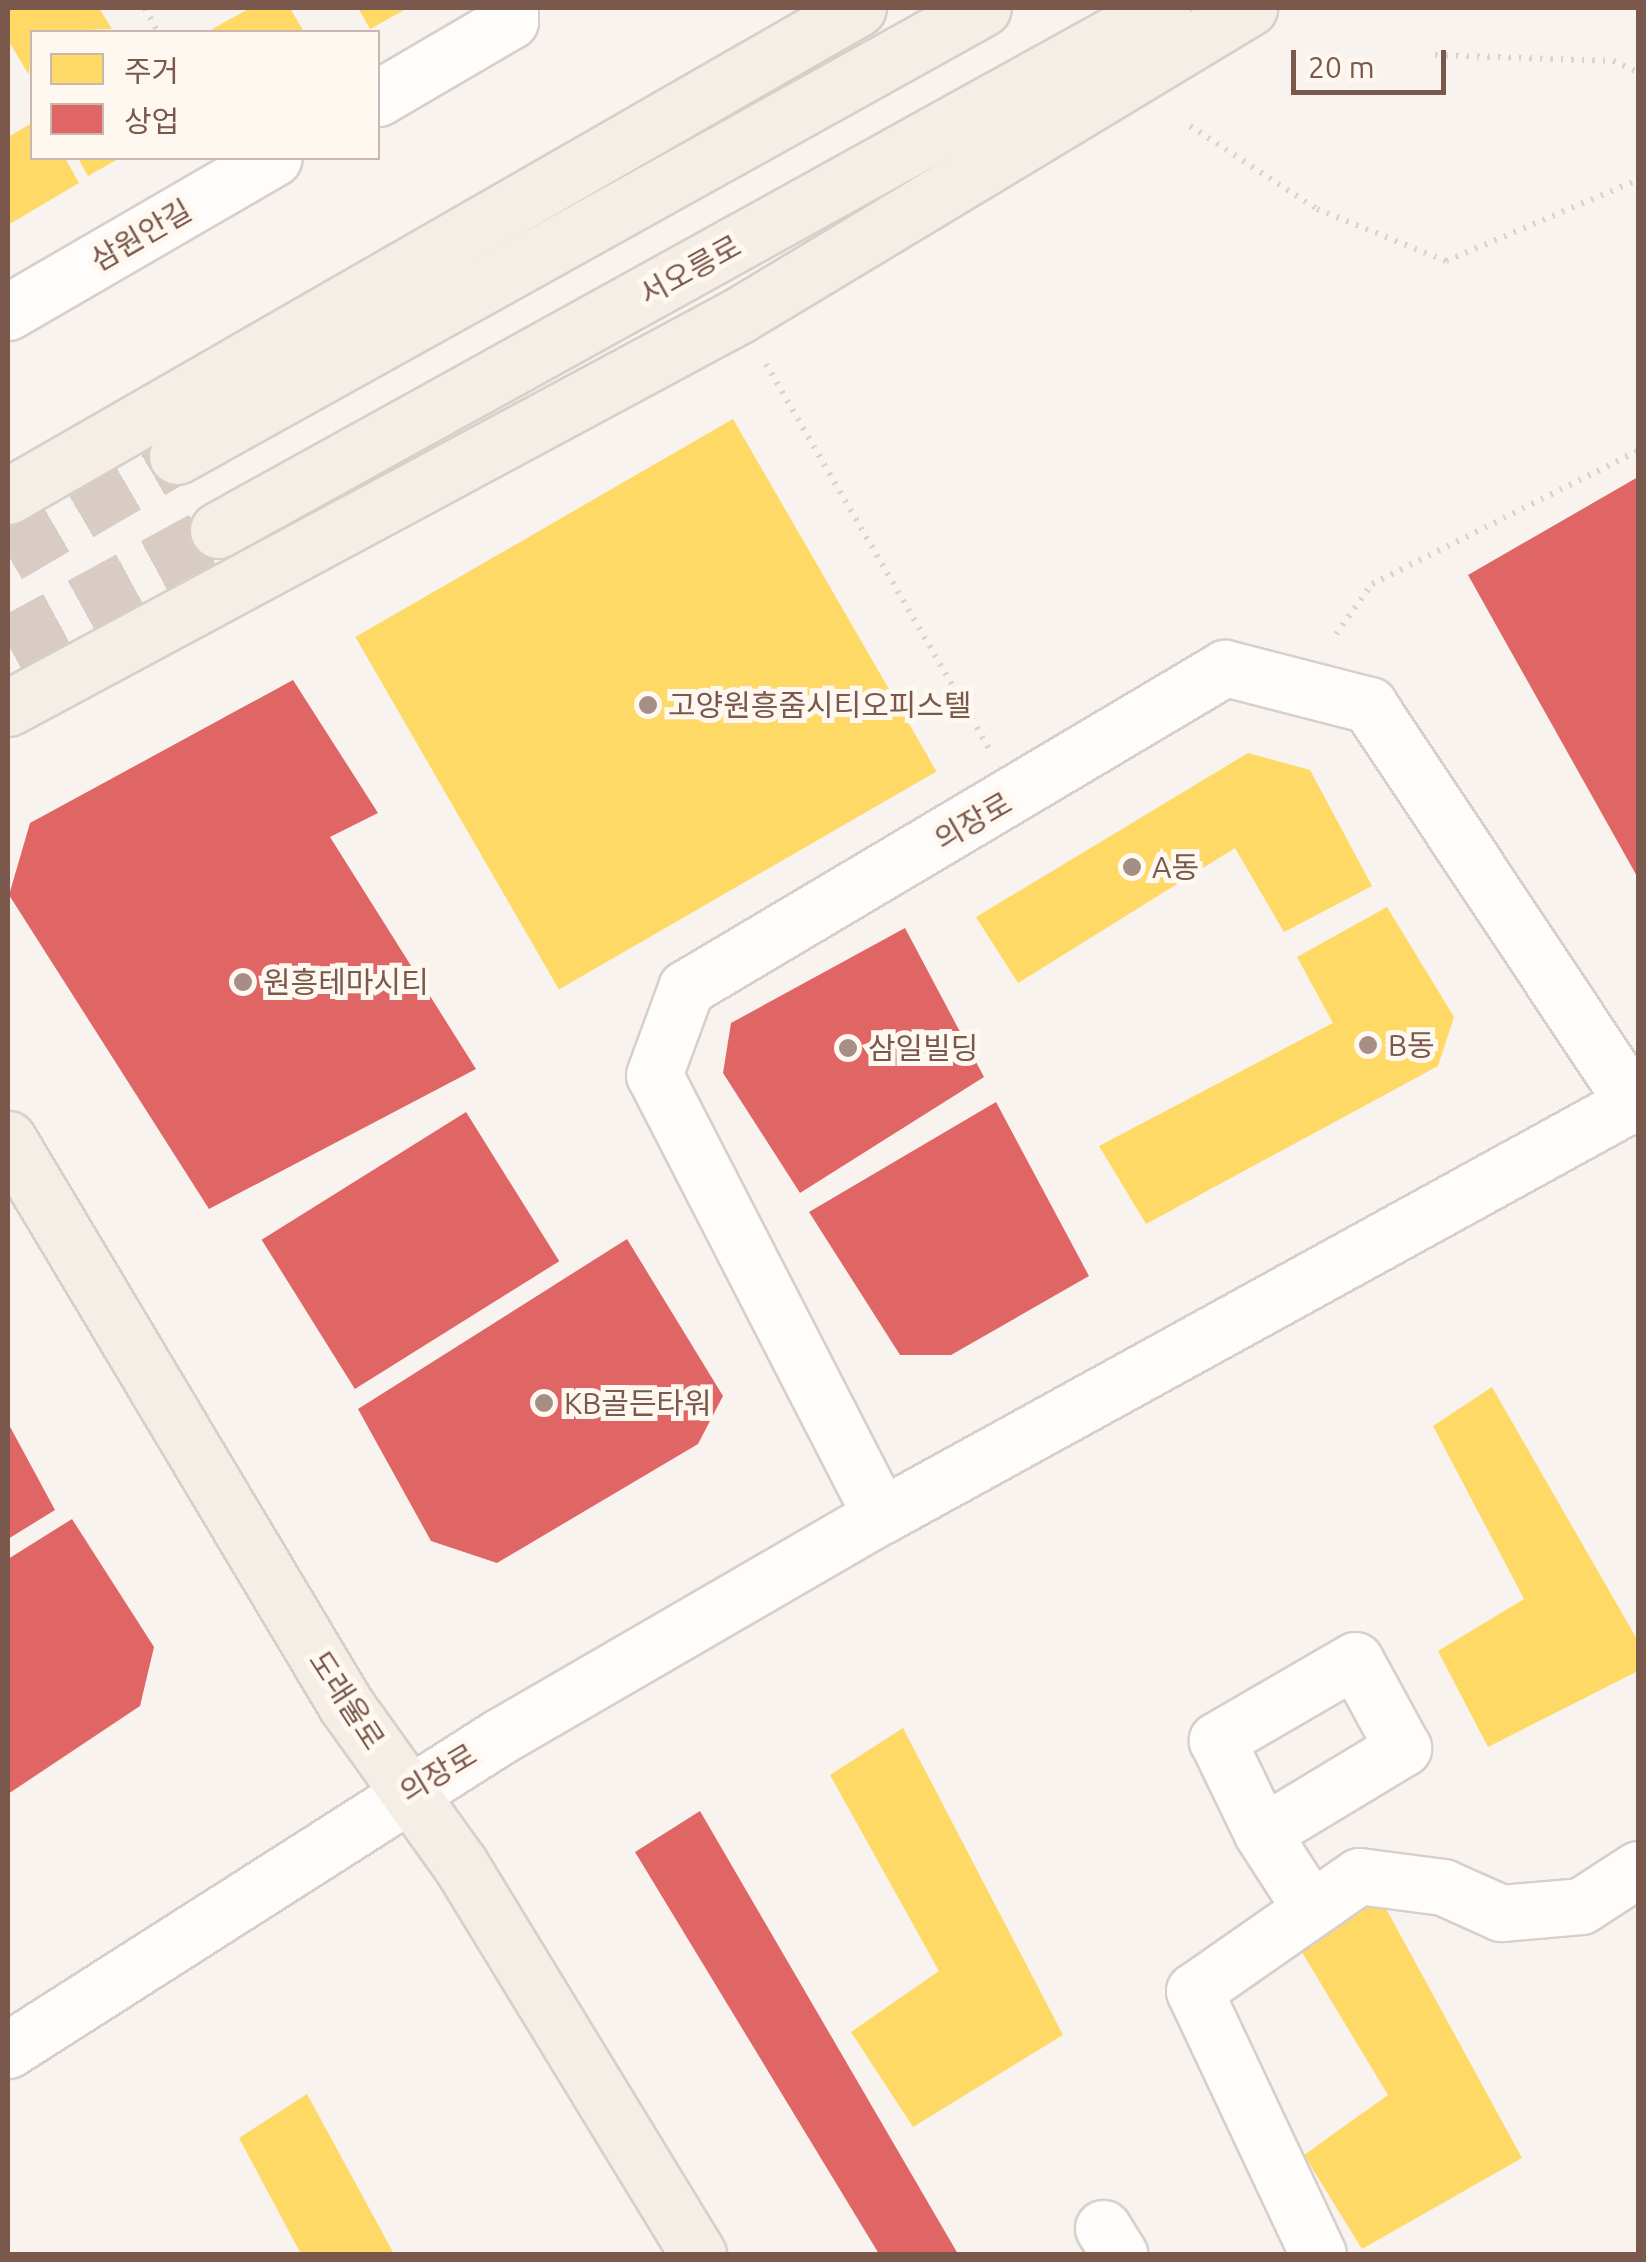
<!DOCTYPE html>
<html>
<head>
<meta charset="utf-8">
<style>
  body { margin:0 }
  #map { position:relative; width:1646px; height:2262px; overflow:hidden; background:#f8f3ee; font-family:Ubuntu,"Noto Sans KR",sans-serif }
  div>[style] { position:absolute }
  .homes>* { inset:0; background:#ffd966; transform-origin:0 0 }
  .shops>* { inset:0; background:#e06666; transform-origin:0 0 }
  .major-tunnel>* { height:55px; margin-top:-27.5px; transform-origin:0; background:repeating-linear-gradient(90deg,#d8ccc5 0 55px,transparent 0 83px) }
  .path>* { height:6px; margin-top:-3px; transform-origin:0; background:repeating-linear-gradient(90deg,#dcd2ce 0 2.5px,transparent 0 10.5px) }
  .roads { filter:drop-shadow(2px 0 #d8cfca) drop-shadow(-2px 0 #d8cfca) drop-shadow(0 2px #d8cfca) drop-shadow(0 -2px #d8cfca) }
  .minor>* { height:55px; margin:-27.5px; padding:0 27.5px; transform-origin:27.5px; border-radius:27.5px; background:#fefdfc }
  .major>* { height:55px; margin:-27.5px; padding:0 27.5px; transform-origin:27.5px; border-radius:27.5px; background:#f4eee6 }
  .dots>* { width:28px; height:28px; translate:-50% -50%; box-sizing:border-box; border:5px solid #fff8f0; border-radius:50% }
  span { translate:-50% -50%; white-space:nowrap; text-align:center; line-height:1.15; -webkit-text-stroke:10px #fff8f0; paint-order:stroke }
  .street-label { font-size:30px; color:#7a584b }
  .poi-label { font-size:30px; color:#7a584b }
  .left { translate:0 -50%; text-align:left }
  .frame { position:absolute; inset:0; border:10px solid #7a584b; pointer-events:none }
  .legend { position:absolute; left:30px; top:30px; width:350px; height:130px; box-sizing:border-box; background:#fff8f0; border:2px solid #cab8ae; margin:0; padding:12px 18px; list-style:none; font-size:30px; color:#7a584b }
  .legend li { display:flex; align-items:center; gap:20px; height:50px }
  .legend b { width:50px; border:2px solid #cab8ae }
  .scale { position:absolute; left:1291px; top:50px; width:155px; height:45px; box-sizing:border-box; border:5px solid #7a584b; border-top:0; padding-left:12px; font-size:30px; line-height:35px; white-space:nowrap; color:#7a584b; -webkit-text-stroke:8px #fff8f0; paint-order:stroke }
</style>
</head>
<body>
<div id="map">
  <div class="homes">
    <i style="clip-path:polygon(8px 8px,99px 8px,112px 29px,32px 32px,29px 75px,8px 40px)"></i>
    <i style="clip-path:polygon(250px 8px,290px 8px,304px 32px,207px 32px)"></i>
    <i style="clip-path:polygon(358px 8px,408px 8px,370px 29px)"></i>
    <i style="clip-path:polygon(32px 123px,32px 158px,65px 158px,79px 183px,8px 225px,8px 137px)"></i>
    <i style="clip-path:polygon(78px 158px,120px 158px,88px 176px)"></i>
    <i style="left:733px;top:419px;width:407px;height:436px;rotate:60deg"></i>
    <i style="clip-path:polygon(1248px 753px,1310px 770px,1372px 886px,1284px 932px,1235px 848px,1018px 983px,976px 917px)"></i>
    <i style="clip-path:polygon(1387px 907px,1454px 1017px,1438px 1066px,1146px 1224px,1099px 1146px,1333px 1023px,1297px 957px)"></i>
    <i style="clip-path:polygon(1492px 1387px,1638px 1641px,1638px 1671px,1488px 1747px,1438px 1651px,1524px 1599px,1433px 1426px)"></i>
    <i style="clip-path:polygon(903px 1728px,1063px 2035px,913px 2127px,851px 2032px,939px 1971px,830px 1775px)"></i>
    <i style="clip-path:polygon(1372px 1883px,1522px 2158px,1362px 2249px,1304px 2155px,1388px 2095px,1291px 1934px)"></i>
    <i style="clip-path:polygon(307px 2094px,394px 2254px,301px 2254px,239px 2138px)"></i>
  </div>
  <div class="shops">
    <i style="clip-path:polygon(1638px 477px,1638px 878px,1468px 575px)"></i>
    <i style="clip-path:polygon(293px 680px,378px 813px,330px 837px,476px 1069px,209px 1209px,9px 895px,30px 823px)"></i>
    <i style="clip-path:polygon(905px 928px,984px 1077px,800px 1193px,723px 1073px,731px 1023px)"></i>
    <i style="clip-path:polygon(996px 1102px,1089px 1276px,951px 1355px,900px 1355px,809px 1212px)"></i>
    <i style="left:466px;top:1112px;width:176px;height:241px;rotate:58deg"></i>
    <i style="clip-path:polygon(627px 1239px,723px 1396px,698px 1444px,497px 1563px,431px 1541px,358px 1409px)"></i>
    <i style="clip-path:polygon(8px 1423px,55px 1510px,8px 1539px)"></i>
    <i style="clip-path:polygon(72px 1519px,154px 1647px,140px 1706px,8px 1794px,8px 1559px)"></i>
    <i style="clip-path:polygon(700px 1811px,958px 2254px,879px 2254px,635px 1852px)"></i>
  </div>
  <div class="major-tunnel">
    <i style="left:8px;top:555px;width:196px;rotate:-30.4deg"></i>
    <i style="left:8px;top:644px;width:239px;rotate:-28.5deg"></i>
  </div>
  <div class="path">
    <i style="left:145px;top:8px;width:27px;rotate:62deg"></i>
    <i style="left:1435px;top:55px;width:178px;rotate:1.9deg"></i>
    <i style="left:1613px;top:61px;width:27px;rotate:24deg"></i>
    <i style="left:1190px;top:126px;width:152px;rotate:33.2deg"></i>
    <i style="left:1317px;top:209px;width:139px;rotate:22deg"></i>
    <i style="left:1446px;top:261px;width:208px;rotate:-22.9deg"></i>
    <i style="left:766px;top:364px;width:446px;rotate:59.9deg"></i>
    <i style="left:1336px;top:634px;width:62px;rotate:-54.2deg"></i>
    <i style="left:1372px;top:584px;width:297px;rotate:-26.6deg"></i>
  </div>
  <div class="roads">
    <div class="minor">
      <i style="left:378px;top:98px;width:153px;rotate:-30.3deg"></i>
      <i style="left:510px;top:21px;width:13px;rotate:-90deg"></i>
      <i style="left:8px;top:312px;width:307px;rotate:-30.1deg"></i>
      <i style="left:881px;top:1516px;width:496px;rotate:-117.2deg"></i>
      <i style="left:654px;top:1075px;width:93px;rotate:-69.8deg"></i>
      <i style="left:686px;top:988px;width:627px;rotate:-30.7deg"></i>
      <i style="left:1225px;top:668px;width:149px;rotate:14.4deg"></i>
      <i style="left:1369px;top:705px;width:477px;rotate:56.4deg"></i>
      <i style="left:1262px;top:1833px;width:165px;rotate:-31.1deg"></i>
      <i style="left:1403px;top:1748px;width:100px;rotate:-118.6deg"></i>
      <i style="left:1355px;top:1660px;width:160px;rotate:149.9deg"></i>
      <i style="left:1217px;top:1740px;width:103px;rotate:64.2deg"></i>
      <i style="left:1262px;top:1833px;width:87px;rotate:57.2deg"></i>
      <i style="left:8px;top:2050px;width:582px;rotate:-32.52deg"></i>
      <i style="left:499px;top:1737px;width:441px;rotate:-30.1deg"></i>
      <i style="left:881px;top:1516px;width:864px;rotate:-28.79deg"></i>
      <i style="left:1103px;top:2228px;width:31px;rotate:58deg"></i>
      <i style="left:1318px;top:2254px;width:291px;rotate:-115.2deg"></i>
      <i style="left:1194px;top:1991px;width:201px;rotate:-34.9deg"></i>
      <i style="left:1359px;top:1876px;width:85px;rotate:7.5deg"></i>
      <i style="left:1443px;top:1887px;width:64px;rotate:24.1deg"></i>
      <i style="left:1501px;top:1913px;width:80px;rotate:-5deg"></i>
      <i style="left:1581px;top:1906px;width:68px;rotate:-33deg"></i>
    </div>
    <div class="major">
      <i style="left:177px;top:456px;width:922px;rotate:-29.07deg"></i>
      <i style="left:8px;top:496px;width:980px;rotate:-29.86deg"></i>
      <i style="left:218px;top:530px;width:1079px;rotate:-28.94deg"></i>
      <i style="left:8px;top:708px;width:829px;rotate:-28.24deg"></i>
      <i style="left:738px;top:316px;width:597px;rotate:-31.08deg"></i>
      <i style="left:8px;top:1139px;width:659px;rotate:59.16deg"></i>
      <i style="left:346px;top:1705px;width:196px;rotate:54.4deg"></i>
      <i style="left:460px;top:1864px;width:457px;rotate:58.6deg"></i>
    </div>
  </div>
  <div class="dots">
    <i style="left:648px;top:705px;background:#a68e84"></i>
    <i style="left:1132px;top:867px;background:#a68e84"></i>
    <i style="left:243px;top:982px;background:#a68e84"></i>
    <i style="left:1368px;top:1045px;background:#a68e84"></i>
    <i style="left:848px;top:1048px;background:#a68e84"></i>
    <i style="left:544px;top:1403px;background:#a68e84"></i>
  </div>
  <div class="street-label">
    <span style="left:141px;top:235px;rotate:-30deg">삼원안길</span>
    <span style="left:690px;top:270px;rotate:-29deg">서오릉로</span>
    <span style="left:973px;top:821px;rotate:-30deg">의장로</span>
    <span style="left:347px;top:1700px;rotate:57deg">도래울로</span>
    <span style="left:438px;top:1773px;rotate:-31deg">의장로</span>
  </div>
  <div class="poi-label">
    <span class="left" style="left:668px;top:705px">고양원흥줌시티오피스텔</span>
    <span class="left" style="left:1152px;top:867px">A동</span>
    <span class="left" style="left:263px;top:982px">원흥테마시티</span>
    <span class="left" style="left:1388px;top:1045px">B동</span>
    <span class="left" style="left:868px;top:1048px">삼일빌딩</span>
    <span class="left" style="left:564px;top:1403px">KB골든타워</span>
  </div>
  <div class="frame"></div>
  <ul class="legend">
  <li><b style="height:28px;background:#ffd966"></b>주거</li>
  <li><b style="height:28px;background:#e06666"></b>상업</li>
  </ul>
  <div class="scale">20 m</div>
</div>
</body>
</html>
